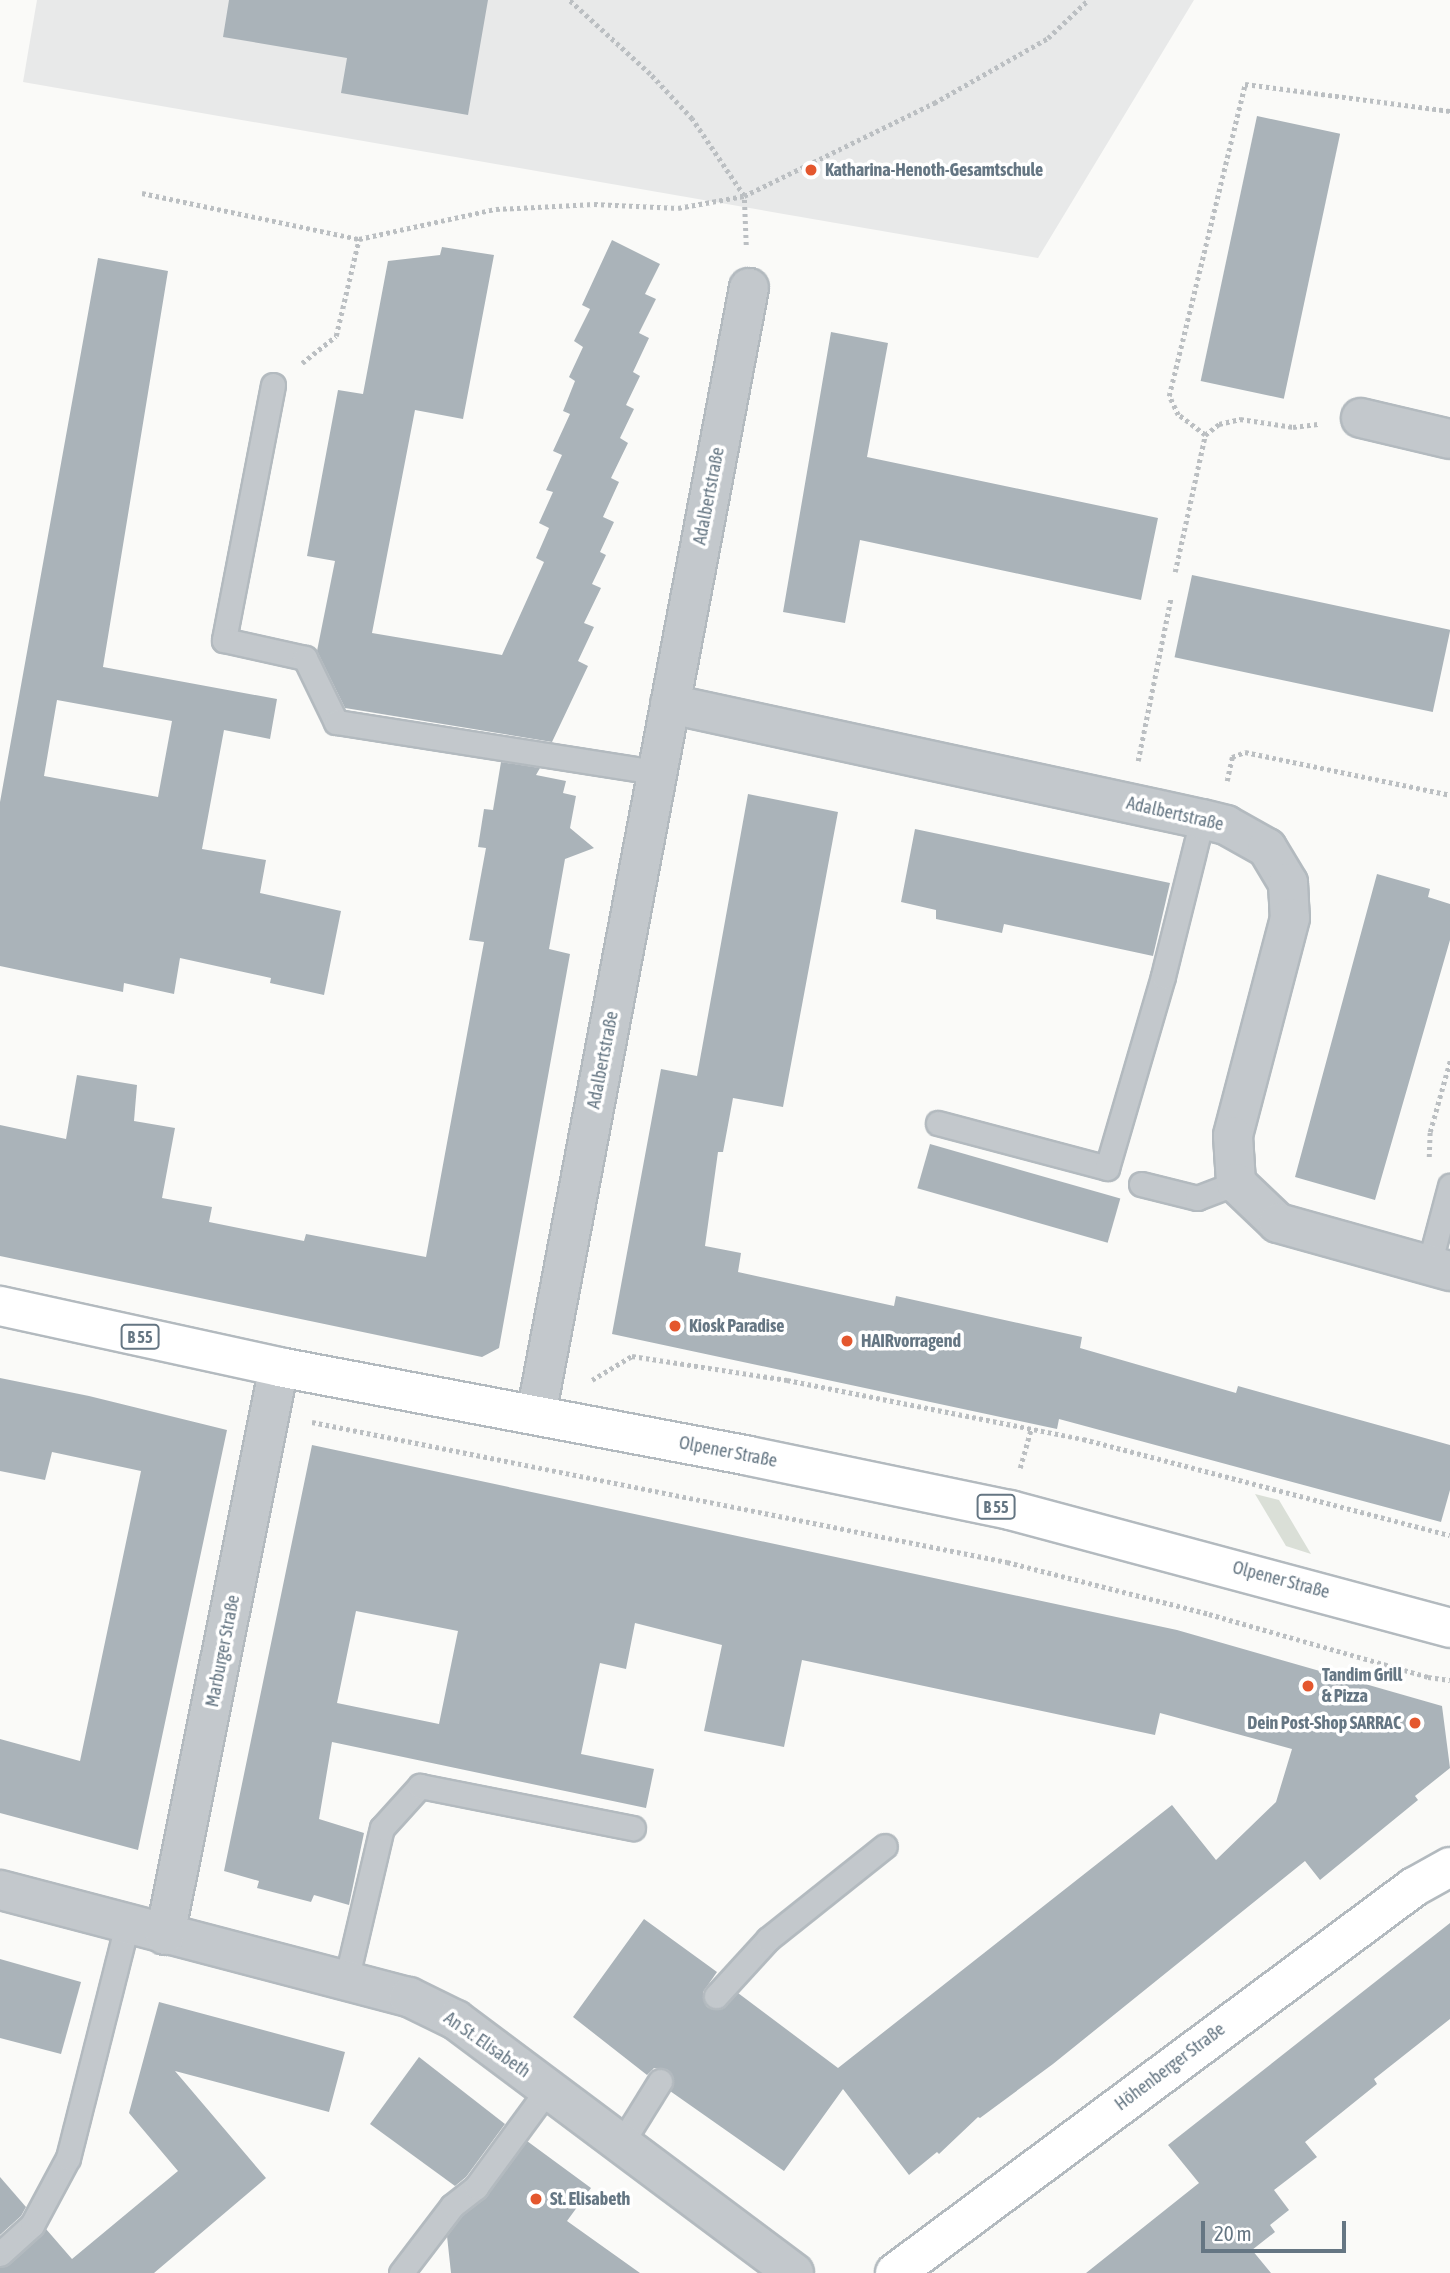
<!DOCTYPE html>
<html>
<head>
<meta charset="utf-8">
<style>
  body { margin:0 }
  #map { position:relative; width:1450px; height:2273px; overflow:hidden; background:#fafaf8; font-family:"Asap Condensed",sans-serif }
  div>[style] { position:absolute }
  .built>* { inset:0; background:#e8e9e9 }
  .green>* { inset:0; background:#dadfd7 }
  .building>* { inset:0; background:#aab3b9; transform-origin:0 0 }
  .path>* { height:4.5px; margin-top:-2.25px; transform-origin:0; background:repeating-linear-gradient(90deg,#bbbfc2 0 3.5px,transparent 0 7px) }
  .roads { filter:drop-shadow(2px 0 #b3babf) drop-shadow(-2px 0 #b3babf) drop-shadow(0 2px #b3babf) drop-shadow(0 -2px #b3babf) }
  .lane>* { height:23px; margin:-11.5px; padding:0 11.5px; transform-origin:11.5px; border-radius:11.5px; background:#c3c8cc }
  .street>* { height:38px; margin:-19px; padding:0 19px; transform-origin:19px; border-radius:19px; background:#c3c8cc }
  .secondary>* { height:38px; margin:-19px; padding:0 19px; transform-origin:19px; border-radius:19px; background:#fff }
  .primary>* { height:38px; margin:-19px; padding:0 19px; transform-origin:19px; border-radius:19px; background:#fff }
  .dots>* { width:19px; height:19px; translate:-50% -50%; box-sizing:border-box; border:4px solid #fff; border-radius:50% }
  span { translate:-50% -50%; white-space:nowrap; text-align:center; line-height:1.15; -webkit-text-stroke:7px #fff; paint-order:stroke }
  .shield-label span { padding:2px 5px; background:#fff; border:2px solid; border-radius:5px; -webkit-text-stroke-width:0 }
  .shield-label { font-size:16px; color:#657683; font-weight:700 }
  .poi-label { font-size:18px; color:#657683; font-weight:700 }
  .left { translate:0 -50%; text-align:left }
  .right { translate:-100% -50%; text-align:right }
  .street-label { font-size:18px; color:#657683 }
  .scale { position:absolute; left:1201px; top:2221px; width:145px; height:32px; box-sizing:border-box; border:4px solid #657683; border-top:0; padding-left:9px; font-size:21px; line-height:24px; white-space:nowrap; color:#657683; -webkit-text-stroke:5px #fff; paint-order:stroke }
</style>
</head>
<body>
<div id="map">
  <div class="built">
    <i style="clip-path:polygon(37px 0,1194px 0,1038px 258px,23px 82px)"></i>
  </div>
  <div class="green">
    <i style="clip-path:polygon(1255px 1494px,1279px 1500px,1311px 1554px,1286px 1546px)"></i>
  </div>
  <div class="building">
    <i style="clip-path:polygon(229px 0,488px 0,468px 115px,341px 93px,347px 58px,223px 37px)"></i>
    <i style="left:1257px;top:116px;width:85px;height:271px;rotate:12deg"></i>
    <i style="clip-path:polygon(612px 240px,660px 264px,645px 294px,656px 299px,639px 333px,649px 338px,633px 372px,640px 376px,626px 405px,634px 409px,620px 438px,628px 443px,611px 478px,619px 482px,603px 517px,614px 522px,600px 552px,606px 555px,592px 584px,601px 588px,584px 623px,594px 627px,578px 661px,588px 666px,552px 742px,345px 708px,317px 651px,335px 561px,307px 556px,338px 390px,363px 394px,388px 261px,440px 255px,442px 247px,494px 255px,463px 419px,415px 410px,372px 633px,502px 655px,544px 562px,536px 558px,549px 528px,539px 523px,553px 492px,546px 490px,562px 455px,553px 451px,570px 414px,563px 411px,575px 381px,569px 377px,583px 347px,574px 341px,590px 309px,582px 305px)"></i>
    <i style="clip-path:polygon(evenodd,98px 258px,168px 271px,103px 667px,277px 699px,270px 739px,224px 730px,202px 849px,266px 860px,260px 893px,341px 911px,324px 995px,270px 983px,271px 978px,180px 958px,174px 994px,124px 983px,123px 992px,0 966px,0 802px,98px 258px,57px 700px,172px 721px,158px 797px,44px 776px,57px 700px)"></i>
    <i style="clip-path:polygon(831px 332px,888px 343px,867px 457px,1158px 518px,1141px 600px,860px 540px,845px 623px,783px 612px)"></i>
    <i style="left:1192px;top:575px;width:264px;height:84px;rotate:12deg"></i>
    <i style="clip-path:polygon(501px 762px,540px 768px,536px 775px,566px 781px,563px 793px,576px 796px,570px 828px,594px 848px,565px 859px,549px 949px,570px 954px,499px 1348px,482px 1357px,0 1256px,0 1125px,66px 1139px,77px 1075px,137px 1085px,134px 1121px,175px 1128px,162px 1198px,212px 1207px,209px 1222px,304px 1241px,306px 1234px,426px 1257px,484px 942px,469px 940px,486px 848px,478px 847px,484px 809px,493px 810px)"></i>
    <i style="clip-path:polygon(748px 794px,838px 812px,783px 1107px,733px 1098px,723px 1152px,718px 1152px,705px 1246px,741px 1253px,738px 1272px,894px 1306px,896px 1296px,1082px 1337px,1080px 1348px,1236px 1393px,1238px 1386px,1450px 1445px,1450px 1490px,1441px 1522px,1059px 1419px,1057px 1429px,612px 1334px,661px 1069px,697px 1076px)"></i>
    <i style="clip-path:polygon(915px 829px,1170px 883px,1153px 956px,1004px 924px,1002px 933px,936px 919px,936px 910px,901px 902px)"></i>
    <i style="clip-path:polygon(1377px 874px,1430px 889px,1428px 897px,1450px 904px,1450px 940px,1375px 1200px,1295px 1177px)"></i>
    <i style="left:930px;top:1144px;width:198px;height:46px;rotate:16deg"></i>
    <i style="clip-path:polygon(0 1378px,89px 1396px,227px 1430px,138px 1850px,0 1813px,0 1739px,80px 1761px,141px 1471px,52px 1452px,45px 1480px,0 1471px)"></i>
    <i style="clip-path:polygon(evenodd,312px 1445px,1177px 1630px,1442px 1706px,1450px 1768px,1415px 1796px,1418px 1800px,1320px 1880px,1305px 1861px,1053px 2064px,980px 2118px,978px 2117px,939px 2154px,937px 2152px,909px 2175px,843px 2089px,784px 2171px,670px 2091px,674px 2081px,668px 2070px,654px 2068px,647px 2075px,573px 2017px,644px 1919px,717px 1972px,703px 1992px,707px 2007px,721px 2009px,738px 1993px,838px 2068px,1172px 1805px,1216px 1860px,1276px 1802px,1292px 1749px,1160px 1713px,1155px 1735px,802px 1660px,784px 1747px,704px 1731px,722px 1645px,635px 1623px,626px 1669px,600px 1663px,581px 1754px,654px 1769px,646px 1808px,332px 1742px,319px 1819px,364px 1833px,349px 1905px,314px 1895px,311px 1902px,257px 1888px,259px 1881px,224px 1871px,312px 1445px,356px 1611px,458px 1631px,439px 1724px,337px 1703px,356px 1611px)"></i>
    <i style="clip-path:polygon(1450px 1923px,1450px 2019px,1374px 2079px,1377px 2084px,1305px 2142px,1317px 2157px,1274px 2190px,1289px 2210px,1270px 2225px,1275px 2232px,1252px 2250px,1271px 2273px,1086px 2273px,1199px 2183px,1168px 2145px)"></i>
    <i style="clip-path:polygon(0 1959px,81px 1982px,61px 2054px,0 2038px)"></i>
    <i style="clip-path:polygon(159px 2002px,345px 2052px,329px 2112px,175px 2071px,266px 2178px,154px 2273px,0 2273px,0 2268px,9px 2264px,46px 2229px,72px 2259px,178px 2171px,129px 2113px)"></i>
    <i style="clip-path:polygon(419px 2057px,505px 2124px,466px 2177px,455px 2186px,370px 2124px)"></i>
    <i style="clip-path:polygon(527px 2141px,591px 2188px,567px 2221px,640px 2273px,451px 2273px,447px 2236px,462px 2216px,487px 2195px)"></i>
    <i style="clip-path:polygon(0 2177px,26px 2207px,21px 2216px,0 2235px)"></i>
  </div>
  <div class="path">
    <i style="left:142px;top:193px;width:222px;rotate:12deg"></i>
    <i style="left:746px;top:245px;width:49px;rotate:-92.3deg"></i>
    <i style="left:744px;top:196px;width:212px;rotate:-26.1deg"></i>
    <i style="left:934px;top:103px;width:131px;rotate:-29.7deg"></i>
    <i style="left:1048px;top:38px;width:55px;rotate:-43.5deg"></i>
    <i style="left:302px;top:363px;width:43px;rotate:-38.5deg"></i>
    <i style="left:336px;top:336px;width:100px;rotate:-76.7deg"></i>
    <i style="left:359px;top:239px;width:140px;rotate:-12.4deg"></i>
    <i style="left:496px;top:209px;width:98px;rotate:-2.9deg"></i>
    <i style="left:594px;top:204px;width:84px;rotate:2.7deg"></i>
    <i style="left:678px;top:208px;width:67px;rotate:-10.3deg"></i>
    <i style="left:744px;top:196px;width:93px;rotate:-124deg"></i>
    <i style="left:692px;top:119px;width:62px;rotate:-133deg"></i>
    <i style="left:650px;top:74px;width:110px;rotate:-137.6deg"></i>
    <i style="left:1205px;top:435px;width:34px;rotate:-143deg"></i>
    <i style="left:1178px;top:415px;width:21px;rotate:-115deg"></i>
    <i style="left:1169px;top:396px;width:321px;rotate:-76.3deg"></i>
    <i style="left:1245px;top:84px;width:207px;rotate:7.5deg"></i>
    <i style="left:1175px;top:572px;width:140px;rotate:-77.6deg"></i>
    <i style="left:1205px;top:435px;width:18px;rotate:-38deg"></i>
    <i style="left:1219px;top:424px;width:22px;rotate:-13deg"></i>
    <i style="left:1240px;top:419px;width:54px;rotate:8.6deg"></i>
    <i style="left:1293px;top:427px;width:25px;rotate:-7deg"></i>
    <i style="left:1138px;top:761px;width:167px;rotate:-78.6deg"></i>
    <i style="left:1227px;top:781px;width:25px;rotate:-78deg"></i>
    <i style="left:1232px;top:757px;width:14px;rotate:-21deg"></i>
    <i style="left:1245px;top:752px;width:209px;rotate:11.8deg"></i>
    <i style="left:1429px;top:1157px;width:25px;rotate:-88deg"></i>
    <i style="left:1430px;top:1132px;width:74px;rotate:-74.3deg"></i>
    <i style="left:592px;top:1380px;width:47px;rotate:-31deg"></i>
    <i style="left:632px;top:1356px;width:157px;rotate:8.8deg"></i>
    <i style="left:787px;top:1380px;width:302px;rotate:11.3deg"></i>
    <i style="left:1083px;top:1439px;width:379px;rotate:14.7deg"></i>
    <i style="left:312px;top:1422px;width:709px;rotate:11.39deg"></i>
    <i style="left:1007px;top:1562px;width:209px;rotate:14.4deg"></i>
    <i style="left:1209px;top:1614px;width:228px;rotate:16deg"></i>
    <i style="left:1428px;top:1677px;width:22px;rotate:8deg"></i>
    <i style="left:1020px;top:1468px;width:41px;rotate:-74.2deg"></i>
  </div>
  <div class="roads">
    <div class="lane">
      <i style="left:273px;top:385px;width:260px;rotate:100.9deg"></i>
      <i style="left:224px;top:640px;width:83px;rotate:12.5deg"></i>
      <i style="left:305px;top:658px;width:71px;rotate:64.2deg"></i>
      <i style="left:336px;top:722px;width:325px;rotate:8.9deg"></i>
      <i style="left:938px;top:1123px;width:175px;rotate:14.9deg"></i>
      <i style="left:1107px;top:1168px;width:200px;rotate:-73.7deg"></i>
      <i style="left:1163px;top:976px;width:162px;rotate:-76deg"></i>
      <i style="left:1141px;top:1184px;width:58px;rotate:14deg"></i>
      <i style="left:1197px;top:1198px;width:42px;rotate:-21deg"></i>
      <i style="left:1429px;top:1265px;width:82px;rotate:-75.1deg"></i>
      <i style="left:346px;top:1981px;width:157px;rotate:-76.8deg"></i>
      <i style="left:382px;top:1828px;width:57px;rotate:-47.9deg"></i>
      <i style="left:420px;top:1786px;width:217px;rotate:11.2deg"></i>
      <i style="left:716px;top:1996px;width:77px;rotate:-47.6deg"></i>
      <i style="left:768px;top:1939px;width:149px;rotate:-38.5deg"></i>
      <i style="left:621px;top:2144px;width:74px;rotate:-58.2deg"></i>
      <i style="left:0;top:2254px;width:43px;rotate:-42.2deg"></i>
      <i style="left:32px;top:2225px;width:76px;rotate:-61.8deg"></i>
      <i style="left:68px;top:2158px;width:240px;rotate:-75.8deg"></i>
      <i style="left:401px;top:2273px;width:84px;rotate:-52.7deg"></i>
      <i style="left:452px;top:2206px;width:31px;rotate:-38deg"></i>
      <i style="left:476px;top:2187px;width:122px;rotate:-53.7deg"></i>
    </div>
    <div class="street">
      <i style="left:1361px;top:418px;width:91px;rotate:13.3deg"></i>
      <i style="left:670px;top:704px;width:544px;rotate:12.2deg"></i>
      <i style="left:1202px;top:819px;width:25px;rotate:14deg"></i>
      <i style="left:1226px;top:825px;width:47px;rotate:29.3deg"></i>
      <i style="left:1267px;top:848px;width:41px;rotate:59deg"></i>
      <i style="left:1288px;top:883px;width:35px;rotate:87deg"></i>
      <i style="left:1290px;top:918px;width:225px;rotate:104.7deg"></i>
      <i style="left:1233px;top:1136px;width:47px;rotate:86.3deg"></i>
      <i style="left:1236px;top:1183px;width:58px;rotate:43.6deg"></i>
      <i style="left:1278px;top:1223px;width:179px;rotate:15.6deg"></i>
      <i style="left:536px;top:1415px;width:1147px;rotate:-79.3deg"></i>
      <i style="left:0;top:1890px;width:423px;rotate:14.7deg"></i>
      <i style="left:409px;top:1997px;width:52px;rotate:26.1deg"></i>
      <i style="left:456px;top:2020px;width:422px;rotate:36.8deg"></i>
      <i style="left:165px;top:1935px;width:579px;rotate:-78.65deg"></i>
    </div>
    <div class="secondary">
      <i style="left:895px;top:2273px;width:647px;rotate:-36.64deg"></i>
      <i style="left:1414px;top:1887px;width:41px;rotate:-29.1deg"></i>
    </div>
    <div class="primary">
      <i style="left:0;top:1306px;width:286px;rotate:12.3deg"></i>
      <i style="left:279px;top:1367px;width:478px;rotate:10.7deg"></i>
      <i style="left:749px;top:1456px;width:267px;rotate:11.7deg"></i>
      <i style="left:1010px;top:1510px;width:456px;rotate:15deg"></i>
    </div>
  </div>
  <div class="dots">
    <i style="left:811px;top:170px;background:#e4572e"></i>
    <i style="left:675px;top:1326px;background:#e4572e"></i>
    <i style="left:847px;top:1341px;background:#e4572e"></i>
    <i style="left:1308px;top:1686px;background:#e4572e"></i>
    <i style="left:1415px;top:1723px;background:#e4572e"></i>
    <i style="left:536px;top:2199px;background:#e4572e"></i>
  </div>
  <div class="shield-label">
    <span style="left:140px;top:1337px">B 55</span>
    <span style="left:996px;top:1507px">B 55</span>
  </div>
  <div class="poi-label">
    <span class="left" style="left:825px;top:170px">Katharina-Henoth-Gesamtschule</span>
    <span class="left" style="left:689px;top:1326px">Kiosk Paradise</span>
    <span class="left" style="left:861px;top:1341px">HAIRvorragend</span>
    <span class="left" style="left:1322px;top:1686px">Tandim Grill<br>&amp; Pizza</span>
    <span class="right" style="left:1401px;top:1723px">Dein Post-Shop SARRAC</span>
    <span class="left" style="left:550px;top:2199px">St. Elisabeth</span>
  </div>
  <div class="street-label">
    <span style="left:709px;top:496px;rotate:-79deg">Adalbertstraße</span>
    <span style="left:1175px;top:814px;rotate:13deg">Adalbertstraße</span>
    <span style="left:603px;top:1060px;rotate:-79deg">Adalbertstraße</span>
    <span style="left:728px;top:1452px;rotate:11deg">Olpener Straße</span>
    <span style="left:1281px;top:1580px;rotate:15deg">Olpener Straße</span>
    <span style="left:223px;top:1651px;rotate:-79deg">Marburger Straße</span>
    <span style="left:487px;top:2045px;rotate:35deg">An St. Elisabeth</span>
    <span style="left:1170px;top:2067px;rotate:-37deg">Höhenberger Straße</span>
  </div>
  <div class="scale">20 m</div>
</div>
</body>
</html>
